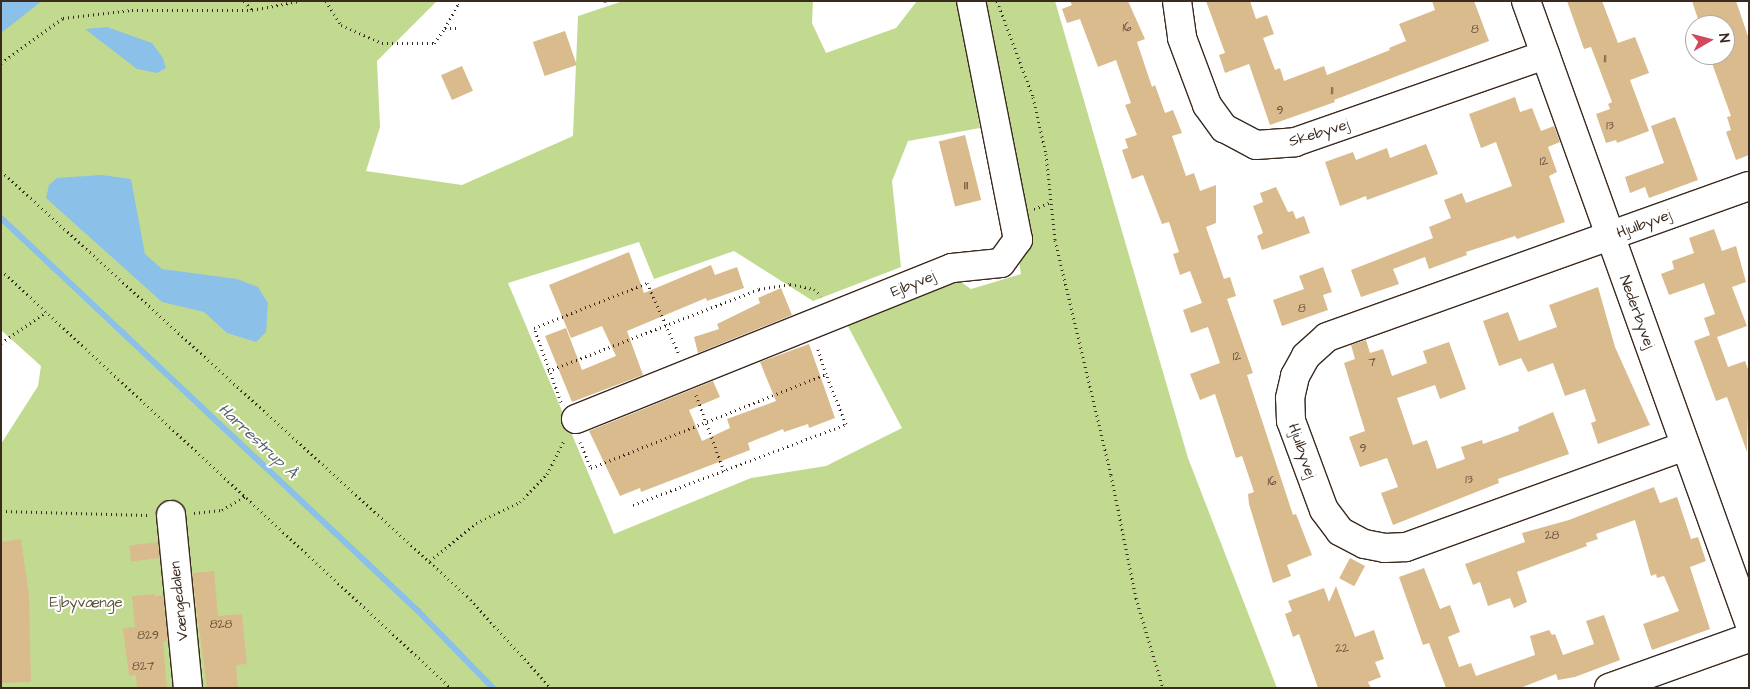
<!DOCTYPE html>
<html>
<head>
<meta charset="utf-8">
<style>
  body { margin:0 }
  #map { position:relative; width:1750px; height:689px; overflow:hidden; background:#fff; font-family:"Architects Daughter",sans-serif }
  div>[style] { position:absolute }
  .green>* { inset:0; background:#c2da90 }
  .water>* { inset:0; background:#8bc0e8 }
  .stream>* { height:6px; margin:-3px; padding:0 3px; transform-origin:3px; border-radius:3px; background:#8bc0e8 }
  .building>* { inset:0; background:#dabb8d; transform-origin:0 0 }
  .path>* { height:3px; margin-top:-1.5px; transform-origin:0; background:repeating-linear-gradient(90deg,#3b2a1e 0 1px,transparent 0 5px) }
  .roads { filter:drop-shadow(1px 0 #3b2a1e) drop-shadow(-1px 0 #3b2a1e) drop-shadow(0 1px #3b2a1e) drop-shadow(0 -1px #3b2a1e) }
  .minor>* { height:28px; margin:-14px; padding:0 14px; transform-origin:14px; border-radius:14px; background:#fff }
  span { translate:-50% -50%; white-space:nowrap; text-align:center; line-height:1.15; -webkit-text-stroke:4px #fff; paint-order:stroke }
  .number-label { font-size:12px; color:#634e3a }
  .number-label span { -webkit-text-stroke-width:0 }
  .street-label { font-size:15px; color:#3b2a1e }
  .park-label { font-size:15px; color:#5d563a }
  .water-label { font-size:16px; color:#575e65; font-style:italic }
  .frame { position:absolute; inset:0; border:2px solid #3b2a1e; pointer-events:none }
  .north { position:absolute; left:1685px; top:15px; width:50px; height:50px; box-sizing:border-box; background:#fff; border:1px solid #b1aaa5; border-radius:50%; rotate:82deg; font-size:14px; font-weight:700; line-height:20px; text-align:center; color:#3b2a1e }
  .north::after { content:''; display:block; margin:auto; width:18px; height:22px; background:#d1495b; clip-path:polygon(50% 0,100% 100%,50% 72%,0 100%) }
</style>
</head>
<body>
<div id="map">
  <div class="green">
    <i style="clip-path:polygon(1px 1px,437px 1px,377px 61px,380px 127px,366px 171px,462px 185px,573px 136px,578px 16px,623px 1px,813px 1px,812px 23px,826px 53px,896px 28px,917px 1px,958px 1px,980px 128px,908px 141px,892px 181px,901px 267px,813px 301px,734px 251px,654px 279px,639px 242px,508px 283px,614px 534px,751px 478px,826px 466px,902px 428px,842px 315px,948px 273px,971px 289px,1021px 274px,977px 1px,1055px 1px,1188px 458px,1277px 688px,1px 688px,1px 444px,38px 386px,41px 366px,1px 330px)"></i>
  </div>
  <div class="water">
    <i style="clip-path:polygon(1px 1px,42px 1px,1px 33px)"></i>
    <i style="clip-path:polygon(107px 27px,152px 43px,163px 58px,166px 68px,157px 73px,137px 69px,85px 29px)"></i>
    <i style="clip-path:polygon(101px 175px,131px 179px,145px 254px,162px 269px,237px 279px,258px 287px,268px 303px,266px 332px,256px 342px,227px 333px,204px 312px,162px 302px,46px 198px,49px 185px,57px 178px)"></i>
  </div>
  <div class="stream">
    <i style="left:1px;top:218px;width:573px;rotate:43.3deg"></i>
    <i style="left:418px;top:611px;width:107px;rotate:45.8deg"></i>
  </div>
  <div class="building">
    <i style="clip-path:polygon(1070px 1px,1128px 1px,1145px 39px,1137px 42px,1152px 87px,1155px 85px,1165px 113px,1173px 110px,1182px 133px,1172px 136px,1186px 176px,1194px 173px,1200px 191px,1216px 185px,1216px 223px,1206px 227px,1224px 279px,1230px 277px,1236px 296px,1227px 299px,1253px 373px,1247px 375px,1293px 515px,1296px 514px,1312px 555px,1287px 565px,1291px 576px,1273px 583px,1249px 504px,1248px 494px,1254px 492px,1242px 456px,1236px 458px,1215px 394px,1200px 400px,1190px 374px,1220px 363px,1208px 327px,1191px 333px,1183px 310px,1202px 303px,1190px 271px,1180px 275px,1173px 254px,1179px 252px,1169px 222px,1162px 224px,1143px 175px,1132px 179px,1122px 150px,1128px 148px,1125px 139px,1137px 135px,1125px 105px,1131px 103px,1116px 60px,1098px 67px,1080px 19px,1067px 23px,1062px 9px,1072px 5px)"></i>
    <i style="clip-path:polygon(1206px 1px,1250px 1px,1256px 19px,1267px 15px,1274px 34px,1263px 38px,1275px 70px,1280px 68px,1284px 81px,1324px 66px,1327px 75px,1390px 50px,1389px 48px,1406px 41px,1399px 24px,1435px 10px,1432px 1px,1474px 1px,1489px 41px,1334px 100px,1335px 102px,1270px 125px,1249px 64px,1225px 73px,1219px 55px,1225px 53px)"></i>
    <i style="clip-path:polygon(1567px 1px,1602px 1px,1618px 43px,1635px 37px,1649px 73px,1630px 80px,1649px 131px,1617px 143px,1616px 140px,1606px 143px,1596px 114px,1610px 109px,1608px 104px,1612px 102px,1591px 47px,1584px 49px)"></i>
    <i style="clip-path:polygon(1692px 1px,1736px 1px,1749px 39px,1749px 155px,1736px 160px,1726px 132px,1731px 130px,1727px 117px,1731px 116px,1709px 55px,1725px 55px,1725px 25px,1700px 25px)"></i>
    <i style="left:565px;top:31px;width:36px;height:34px;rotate:71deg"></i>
    <i style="left:462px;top:66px;width:27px;height:23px;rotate:66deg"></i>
    <i style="clip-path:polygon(1515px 97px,1520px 112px,1532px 108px,1541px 131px,1554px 126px,1560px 142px,1548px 147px,1557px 172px,1549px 176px,1565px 222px,1517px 239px,1515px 236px,1466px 252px,1467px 255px,1429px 269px,1425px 257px,1393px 269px,1399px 284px,1361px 297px,1351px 270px,1433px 238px,1429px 227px,1451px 218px,1444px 200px,1462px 193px,1466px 203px,1512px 186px,1496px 142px,1481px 148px,1469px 114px)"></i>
    <i style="clip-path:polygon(1675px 117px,1698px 180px,1649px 198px,1645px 187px,1630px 193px,1625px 177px,1664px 163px,1651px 126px)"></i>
    <i style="left:965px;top:135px;width:67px;height:27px;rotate:76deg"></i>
    <i style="clip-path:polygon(1426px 144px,1438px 174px,1367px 200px,1366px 196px,1340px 206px,1325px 162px,1353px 152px,1356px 160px,1387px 148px,1390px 158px)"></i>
    <i style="clip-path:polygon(1276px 187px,1288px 212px,1293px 211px,1296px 219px,1304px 216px,1310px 233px,1262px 250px,1257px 236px,1263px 233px,1253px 206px,1263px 202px,1260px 193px)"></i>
    <i style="clip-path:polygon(1714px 229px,1722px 251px,1736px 246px,1746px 282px,1732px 287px,1747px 326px,1717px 337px,1728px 367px,1745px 361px,1749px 372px,1747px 452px,1727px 397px,1716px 401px,1694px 341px,1710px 335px,1704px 318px,1715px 314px,1704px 283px,1669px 295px,1661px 274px,1674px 269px,1672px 261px,1694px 253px,1689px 238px)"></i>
    <i style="clip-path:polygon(629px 252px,644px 293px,711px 265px,715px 275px,737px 267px,744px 288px,707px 301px,706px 298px,627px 331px,643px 375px,572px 402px,545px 336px,566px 328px,582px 370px,616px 356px,602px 326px,571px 338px,549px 285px)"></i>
    <i style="clip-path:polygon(1323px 267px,1332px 292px,1323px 295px,1328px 310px,1282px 326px,1273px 300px,1304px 289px,1299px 276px)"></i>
    <i style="clip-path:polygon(1598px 287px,1615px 347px,1650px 425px,1598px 444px,1591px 423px,1596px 421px,1585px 389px,1565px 396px,1553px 363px,1528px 372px,1521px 358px,1499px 366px,1483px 321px,1508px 312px,1519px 341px,1557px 327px,1549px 305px)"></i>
    <i style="clip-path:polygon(781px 288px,792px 315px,698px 353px,694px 337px,719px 329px,717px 324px,760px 303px,758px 298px)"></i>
    <i style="clip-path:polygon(1366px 340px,1370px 353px,1383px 349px,1392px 376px,1427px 363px,1423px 351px,1449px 342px,1466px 389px,1440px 399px,1435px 385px,1397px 398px,1413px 445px,1427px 440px,1437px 469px,1465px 459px,1461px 447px,1482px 440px,1483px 444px,1519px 431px,1518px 427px,1553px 412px,1569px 454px,1498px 479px,1499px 483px,1393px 525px,1381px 493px,1398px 487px,1387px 458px,1360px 467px,1349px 437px,1365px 431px,1344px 363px,1355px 359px,1351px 345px)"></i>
    <i style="clip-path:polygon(809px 344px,835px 418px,809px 428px,808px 424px,784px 432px,783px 429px,748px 443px,750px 450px,641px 492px,640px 488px,620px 496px,589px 431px,713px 381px,720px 397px,689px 410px,702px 441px,730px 428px,727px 419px,776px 401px,760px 362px)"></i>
    <i style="clip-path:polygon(1654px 487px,1660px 503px,1677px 497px,1691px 539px,1698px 537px,1706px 561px,1690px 567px,1710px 629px,1652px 650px,1643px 624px,1679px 611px,1664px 576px,1657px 578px,1656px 574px,1651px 576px,1635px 520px,1596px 534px,1598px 539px,1586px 543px,1587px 546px,1517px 572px,1527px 602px,1514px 608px,1510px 598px,1488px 606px,1480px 582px,1473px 585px,1465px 564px,1525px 542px,1522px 533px,1569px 520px)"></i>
    <i style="clip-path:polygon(21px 539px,29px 595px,31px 682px,1px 683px,1px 542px)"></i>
    <i style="left:158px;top:542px;width:16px;height:29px;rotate:83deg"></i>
    <i style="left:1350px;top:558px;width:17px;height:23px;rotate:28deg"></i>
    <i style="clip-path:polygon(1424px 568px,1440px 609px,1450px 605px,1460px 632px,1448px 637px,1459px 667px,1471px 663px,1476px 676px,1535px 655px,1530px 636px,1549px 630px,1552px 635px,1555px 634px,1563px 655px,1594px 644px,1586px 621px,1604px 615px,1620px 660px,1575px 677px,1558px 680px,1556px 674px,1520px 688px,1446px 688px,1429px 643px,1423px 645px,1399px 577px)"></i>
    <i style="clip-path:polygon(214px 571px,218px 616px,242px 614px,247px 664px,236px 665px,238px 688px,207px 688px,192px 573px)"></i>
    <i style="clip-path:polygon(1336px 586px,1355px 637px,1374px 630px,1384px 659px,1375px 662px,1381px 677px,1368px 682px,1371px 688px,1318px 688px,1299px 634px,1293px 637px,1285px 614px,1292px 611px,1288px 601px,1324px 588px,1329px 602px)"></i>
    <i style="clip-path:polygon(154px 594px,154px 596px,163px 596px,168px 641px,163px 642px,167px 688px,137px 688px,136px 675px,129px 676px,123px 628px,135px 627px,132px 596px)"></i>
  </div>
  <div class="path">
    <i style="left:244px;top:1px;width:12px;rotate:48deg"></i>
    <i style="left:326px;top:1px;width:28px;rotate:58deg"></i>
    <i style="left:341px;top:25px;width:45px;rotate:23.7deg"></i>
    <i style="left:382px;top:43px;width:52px"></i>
    <i style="left:434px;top:43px;width:19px;rotate:-54deg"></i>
    <i style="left:445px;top:28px;width:12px"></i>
    <i style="left:605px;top:1px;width:1px;rotate:90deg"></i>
    <i style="left:997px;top:1px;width:103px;rotate:69.4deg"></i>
    <i style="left:1033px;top:97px;width:58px;rotate:77.2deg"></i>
    <i style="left:1046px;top:154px;width:86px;rotate:84deg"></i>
    <i style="left:1055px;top:240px;width:242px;rotate:76.6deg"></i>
    <i style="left:1111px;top:475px;width:126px;rotate:78.5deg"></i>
    <i style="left:1136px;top:598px;width:94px;rotate:73.3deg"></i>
    <i style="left:445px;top:28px;width:26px;rotate:-61deg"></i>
    <i style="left:458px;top:5px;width:5px;rotate:-127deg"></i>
    <i style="left:1px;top:63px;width:77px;rotate:-36deg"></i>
    <i style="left:63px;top:18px;width:69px;rotate:-6.6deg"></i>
    <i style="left:132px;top:10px;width:120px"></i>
    <i style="left:252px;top:10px;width:48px;rotate:-10.8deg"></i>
    <i style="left:1px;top:171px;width:631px;rotate:42.37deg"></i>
    <i style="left:467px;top:596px;width:125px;rotate:47.6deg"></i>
    <i style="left:1034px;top:209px;width:18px;rotate:-22deg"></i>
    <i style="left:1px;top:270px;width:614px;rotate:42.89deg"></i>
    <i style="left:1px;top:343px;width:55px;rotate:-34.6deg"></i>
    <i style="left:548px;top:371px;width:226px;rotate:-21.2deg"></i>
    <i style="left:759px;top:289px;width:31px;rotate:-9deg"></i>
    <i style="left:790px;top:284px;width:25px;rotate:12deg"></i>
    <i style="left:814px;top:289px;width:10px;rotate:45deg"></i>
    <i style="left:696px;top:395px;width:81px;rotate:69.8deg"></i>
    <i style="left:561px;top:402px;width:79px;rotate:-110deg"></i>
    <i style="left:534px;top:328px;width:122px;rotate:-21.7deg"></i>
    <i style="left:647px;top:283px;width:78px;rotate:65.7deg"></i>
    <i style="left:580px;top:442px;width:28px;rotate:67deg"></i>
    <i style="left:591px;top:468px;width:253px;rotate:-21.8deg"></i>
    <i style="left:826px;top:374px;width:28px;rotate:-108deg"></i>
    <i style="left:633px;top:505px;width:228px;rotate:-20.8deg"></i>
    <i style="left:846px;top:424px;width:54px;rotate:-111.8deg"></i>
    <i style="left:1px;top:511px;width:147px;rotate:1.6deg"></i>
    <i style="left:194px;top:513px;width:28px;rotate:-6deg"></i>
    <i style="left:222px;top:510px;width:27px;rotate:-31deg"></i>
    <i style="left:430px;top:561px;width:60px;rotate:-39.6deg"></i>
    <i style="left:476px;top:523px;width:49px;rotate:-25.5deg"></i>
    <i style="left:520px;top:502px;width:39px;rotate:-46deg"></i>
    <i style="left:547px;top:474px;width:39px;rotate:-63deg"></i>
  </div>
  <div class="roads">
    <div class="minor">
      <i style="left:1177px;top:1px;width:37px;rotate:82deg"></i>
      <i style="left:1182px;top:38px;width:72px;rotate:69.5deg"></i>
      <i style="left:1207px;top:105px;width:29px;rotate:54deg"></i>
      <i style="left:1224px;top:128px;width:36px;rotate:28deg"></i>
      <i style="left:1256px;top:145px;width:39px;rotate:-4deg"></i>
      <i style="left:1295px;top:142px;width:265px;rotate:-19.2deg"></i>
      <i style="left:1526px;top:1px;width:660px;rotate:70.25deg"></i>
      <i style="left:576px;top:419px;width:405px;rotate:-21.9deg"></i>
      <i style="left:952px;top:268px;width:49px;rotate:-5.8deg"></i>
      <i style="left:1001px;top:263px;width:29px;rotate:-54deg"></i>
      <i style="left:1018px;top:240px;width:244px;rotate:-101.1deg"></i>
      <i style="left:1685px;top:446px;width:297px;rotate:160.1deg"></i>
      <i style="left:1406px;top:547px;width:21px;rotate:177deg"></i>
      <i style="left:1385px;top:548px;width:21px;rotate:-169deg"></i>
      <i style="left:1364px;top:544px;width:27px;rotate:-152deg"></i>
      <i style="left:1340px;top:531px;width:26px;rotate:-127deg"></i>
      <i style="left:1324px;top:510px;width:95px;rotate:-110.3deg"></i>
      <i style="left:1291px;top:421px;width:23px;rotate:-92deg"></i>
      <i style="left:1290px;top:398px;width:23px;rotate:-77deg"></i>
      <i style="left:1295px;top:376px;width:23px;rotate:-61deg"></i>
      <i style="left:1306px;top:356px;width:28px;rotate:-42deg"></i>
      <i style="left:1327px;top:337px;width:448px;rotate:-19.7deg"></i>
      <i style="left:171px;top:515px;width:174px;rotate:84.4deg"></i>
      <i style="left:1609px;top:688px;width:149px;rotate:-19.7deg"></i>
    </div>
  </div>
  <div class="number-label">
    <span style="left:1127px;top:28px">16</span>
    <span style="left:1475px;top:30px">8</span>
    <span style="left:1605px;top:59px">11</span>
    <span style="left:1332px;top:91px">11</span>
    <span style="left:1280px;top:111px">9</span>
    <span style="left:1610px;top:126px">13</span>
    <span style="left:1544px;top:162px">12</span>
    <span style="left:966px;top:186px">111</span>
    <span style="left:1302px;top:309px">8</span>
    <span style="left:1237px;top:357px">12</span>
    <span style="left:1372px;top:363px">7</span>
    <span style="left:1363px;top:449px">9</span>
    <span style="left:1469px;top:480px">13</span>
    <span style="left:1272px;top:482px">16</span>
    <span style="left:1552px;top:536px">28</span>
    <span style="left:221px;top:625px">828</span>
    <span style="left:148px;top:636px">829</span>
    <span style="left:1342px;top:649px">22</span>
    <span style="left:143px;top:667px">827</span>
  </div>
  <div class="street-label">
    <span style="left:1319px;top:133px;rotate:-17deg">Skebyvej</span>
    <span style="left:1644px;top:224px;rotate:-20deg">Hjulbyvej</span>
    <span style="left:913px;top:284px;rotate:-22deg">Ejbyvej</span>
    <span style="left:1637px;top:312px;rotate:70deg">Nederbyvej</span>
    <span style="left:1302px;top:451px;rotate:71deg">Hjulbyvej</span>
    <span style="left:179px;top:601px;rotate:-96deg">Vængedalen</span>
  </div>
  <div class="park-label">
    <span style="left:86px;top:603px">Ejbyvænge</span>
  </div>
  <div class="water-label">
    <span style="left:258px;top:441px;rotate:43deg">Harrestrup Å</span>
  </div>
  <div class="frame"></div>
  <div class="north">N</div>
</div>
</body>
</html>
